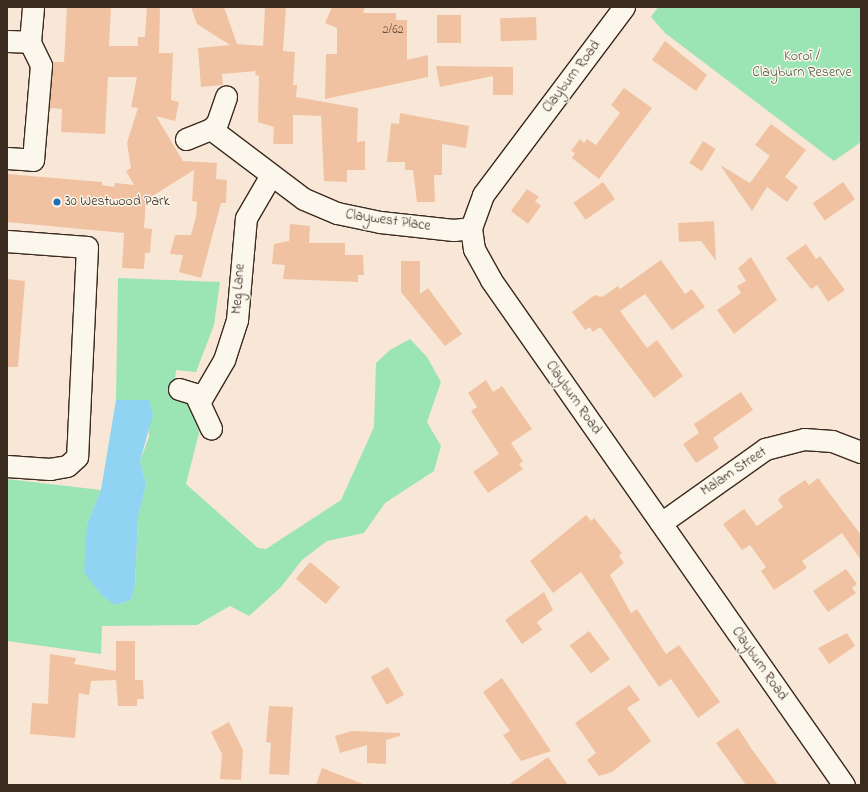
<!DOCTYPE html>
<html>
<head>
<meta charset="utf-8">
<style>
  body { margin:0 }
  #map { position:relative; width:868px; height:792px; overflow:hidden; background:#f8e7d6; font-family:"Indie Flower",sans-serif }
  div>[style] { position:absolute }
  .green>* { inset:0; background:#9be4b3 }
  .water>* { inset:0; background:#91d3f3 }
  .building>* { inset:0; background:#f1c2a1; transform-origin:0 0 }
  .roads { filter:drop-shadow(1px 0 #3b2a1e) drop-shadow(-1px 0 #3b2a1e) drop-shadow(0 1px #3b2a1e) drop-shadow(0 -1px #3b2a1e) }
  .minor>* { height:21px; margin:-10.5px; padding:0 10.5px; transform-origin:10.5px; border-radius:10.5px; background:#fbf7ec }
  .dots>* { width:11px; height:11px; translate:-50% -50%; box-sizing:border-box; border:2px solid #fbf7ec; border-radius:50% }
  span { translate:-50% -50%; white-space:nowrap; text-align:center; line-height:1.15; -webkit-text-stroke:3px #fbf7ec; paint-order:stroke }
  .number-label { font-size:12px; color:#68503f }
  .number-label span { -webkit-text-stroke-width:0 }
  .park-label { font-size:14px; color:#535843 }
  .street-label { font-size:14px; color:#3b2a1e }
  .poi-label { font-size:14px; color:#3b2a1e }
  .left { translate:0 -50%; text-align:left }
  .frame { position:absolute; inset:0; border:8px solid #3b2a1e; pointer-events:none }
</style>
</head>
<body>
<div id="map">
  <div class="green">
    <i style="clip-path:polygon(658px 7px,861px 7px,861px 142px,834px 161px,665px 33px,651px 17px)"></i>
    <i style="clip-path:polygon(118px 278px,220px 282px,214px 325px,196px 372px,176px 370px,173px 399px,183px 399px,194px 408px,199px 433px,186px 484px,258px 548px,266px 549px,341px 500px,374px 427px,376px 363px,390px 350px,410px 339px,427px 357px,441px 382px,427px 422px,441px 446px,434px 471px,385px 503px,364px 533px,327px 541px,302px 560px,281px 587px,249px 616px,230px 606px,197px 625px,102px 626px,101px 654px,7px 641px,7px 479px,101px 490px,87px 524px,116px 605px,131px 600px,135px 585px,138px 517px,146px 485px,140px 461px,149px 437px,148px 400px,116px 400px)"></i>
  </div>
  <div class="water">
    <i style="clip-path:polygon(116px 400px,149px 400px,153px 415px,140px 461px,146px 485px,138px 517px,135px 585px,131px 600px,116px 605px,102px 596px,84px 572px,87px 524px,101px 490px)"></i>
  </div>
  <div class="building">
    <i style="clip-path:polygon(67px 7px,111px 7px,109px 46px,138px 46px,138px 37px,145px 37px,147px 7px,160px 7px,159px 53px,173px 53px,171px 100px,179px 102px,175px 121px,156px 116px,183px 161px,217px 163px,216px 179px,227px 180px,226px 203px,221px 203px,201px 278px,179px 272px,183px 255px,170px 254px,175px 235px,191px 235px,196px 217px,197px 202px,192px 201px,194px 170px,146px 200px,144px 228px,152px 229px,150px 253px,145px 253px,144px 269px,122px 268px,124px 233px,7px 222px,7px 174px,102px 182px,102px 185px,114px 187px,115px 183px,134px 185px,126px 171px,131px 168px,127px 143px,138px 108px,131px 107px,137px 77px,108px 77px,105px 134px,61px 132px,62px 109px,49px 108px,52px 62px,64px 62px)"></i>
    <i style="clip-path:polygon(191px 7px,224px 7px,237px 44px,263px 46px,265px 7px,286px 7px,283px 51px,295px 52px,293px 85px,297px 85px,296px 97px,358px 108px,357px 142px,365px 141px,365px 170px,347px 170px,347px 182px,324px 181px,321px 116px,293px 115px,293px 144px,273px 144px,274px 127px,258px 122px,259px 76px,255px 75px,256px 71px,222px 74px,223px 85px,201px 87px,198px 48px,230px 45px,197px 24px)"></i>
    <i style="clip-path:polygon(332px 7px,365px 7px,363px 13px,396px 13px,396px 20px,407px 20px,407px 60px,428px 55px,428px 77px,325px 99px,326px 54px,337px 54px,337px 28px,325px 23px)"></i>
    <i style="left:437px;top:15px;width:24px;height:28px"></i>
    <i style="left:536px;top:17px;width:23px;height:36px;rotate:88deg"></i>
    <i style="clip-path:polygon(665px 41px,707px 75px,696px 91px,652px 60px)"></i>
    <i style="clip-path:polygon(436px 66px,513px 67px,513px 95px,493px 95px,493px 76px,440px 87px)"></i>
    <i style="clip-path:polygon(624px 88px,652px 108px,599px 179px,572px 158px,575px 153px,571px 151px,580px 139px,584px 143px,587px 139px,596px 145px,620px 113px,611px 105px)"></i>
    <i style="clip-path:polygon(400px 113px,469px 126px,466px 148px,442px 144px,442px 175px,434px 175px,435px 202px,417px 202px,413px 170px,405px 170px,405px 162px,387px 162px,391px 123px,399px 124px)"></i>
    <i style="clip-path:polygon(771px 124px,806px 150px,785px 177px,798px 187px,787px 202px,767px 187px,752px 211px,720px 165px,750px 183px,770px 156px,755px 145px)"></i>
    <i style="left:703px;top:141px;width:15px;height:26px;rotate:32deg"></i>
    <i style="left:603px;top:182px;width:21px;height:36px;rotate:55deg"></i>
    <i style="left:843px;top:182px;width:21px;height:37px;rotate:55deg"></i>
    <i style="clip-path:polygon(527px 189px,539px 197px,535px 201px,541px 206px,528px 224px,511px 211px)"></i>
    <i style="clip-path:polygon(714px 221px,716px 261px,701px 241px,679px 242px,678px 223px)"></i>
    <i style="clip-path:polygon(290px 224px,310px 226px,309px 243px,345px 243px,345px 255px,363px 255px,364px 275px,358px 275px,358px 282px,283px 279px,285px 265px,272px 264px,274px 244px,289px 241px)"></i>
    <i style="clip-path:polygon(806px 244px,816px 259px,820px 256px,845px 290px,828px 302px,817px 285px,811px 289px,786px 258px)"></i>
    <i style="clip-path:polygon(751px 257px,777px 300px,734px 334px,717px 310px,741px 293px,737px 286px,746px 281px,738px 268px)"></i>
    <i style="clip-path:polygon(661px 260px,685px 294px,692px 289px,705px 307px,672px 330px,645px 294px,620px 311px,647px 348px,657px 340px,683px 376px,654px 398px,600px 327px,593px 332px,590px 327px,585px 330px,572px 312px,595px 295px,602px 297px,618px 286px,620px 289px)"></i>
    <i style="clip-path:polygon(401px 261px,420px 261px,420px 294px,428px 288px,462px 334px,445px 346px,401px 292px)"></i>
    <i style="clip-path:polygon(7px 279px,25px 281px,18px 367px,7px 367px)"></i>
    <i style="clip-path:polygon(486px 380px,493px 392px,502px 386px,532px 429px,511px 443px,523px 461px,519px 464px,523px 469px,488px 493px,473px 472px,499px 454px,471px 411px,477px 407px,468px 393px)"></i>
    <i style="clip-path:polygon(741px 392px,753px 410px,713px 438px,719px 448px,696px 463px,683px 444px,699px 433px,694px 424px)"></i>
    <i style="clip-path:polygon(818px 478px,861px 535px,861px 560px,842px 533px,802px 561px,807px 568px,774px 590px,761px 571px,766px 567px,750px 545px,742px 550px,723px 524px,744px 509px,757px 526px,783px 507px,778px 500px,781px 496px,805px 480px,809px 485px)"></i>
    <i style="clip-path:polygon(586px 515px,591px 521px,594px 518px,622px 553px,619px 556px,624px 563px,610px 575px,631px 613px,637px 609px,666px 654px,679px 645px,720px 702px,698px 718px,671px 679px,659px 687px,581px 572px,553px 593px,530px 561px)"></i>
    <i style="left:310px;top:562px;width:39px;height:22px;rotate:40deg"></i>
    <i style="clip-path:polygon(846px 569px,857px 584px,852px 588px,856px 593px,828px 612px,813px 591px)"></i>
    <i style="clip-path:polygon(544px 592px,553px 610px,537px 622px,542px 630px,522px 644px,505px 620px)"></i>
    <i style="left:589px;top:631px;width:35px;height:24px;rotate:53deg"></i>
    <i style="clip-path:polygon(847px 633px,855px 646px,829px 664px,818px 648px)"></i>
    <i style="clip-path:polygon(116px 641px,135px 641px,135px 680px,143px 680px,144px 699px,137px 699px,137px 706px,118px 706px,116px 680px,91px 681px,89px 695px,79px 693px,75px 738px,30px 734px,32px 703px,48px 704px,50px 654px,76px 658px,74px 664px,116px 671px)"></i>
    <i style="left:388px;top:667px;width:32px;height:20px;rotate:60deg"></i>
    <i style="clip-path:polygon(502px 678px,523px 709px,551px 751px,521px 761px,503px 735px,510px 731px,483px 692px)"></i>
    <i style="clip-path:polygon(629px 685px,640px 700px,627px 708px,651px 741px,612px 772px,599px 776px,587px 760px,596px 753px,575px 723px)"></i>
    <i style="clip-path:polygon(269px 706px,293px 707px,289px 775px,269px 774px,271px 743px,266px 742px)"></i>
    <i style="clip-path:polygon(229px 722px,243px 750px,241px 780px,220px 779px,222px 754px,211px 732px)"></i>
    <i style="clip-path:polygon(738px 728px,751px 748px,778px 785px,746px 785px,716px 743px)"></i>
    <i style="clip-path:polygon(352px 731px,400px 733px,400px 736px,386px 740px,386px 764px,367px 763px,367px 745px,340px 753px,335px 736px)"></i>
    <i style="clip-path:polygon(548px 757px,568px 785px,508px 785px,534px 767px)"></i>
    <i style="clip-path:polygon(322px 768px,363px 784px,363px 785px,316px 785px)"></i>
  </div>
  <div class="roads">
    <div class="minor">
      <i style="left:624px;top:7px;width:235px;rotate:126.9deg"></i>
      <i style="left:483px;top:195px;width:35px;rotate:110deg"></i>
      <i style="left:471px;top:228px;width:21px;rotate:82deg"></i>
      <i style="left:474px;top:249px;width:35px;rotate:61deg"></i>
      <i style="left:491px;top:280px;width:616px;rotate:55.05deg"></i>
      <i style="left:7px;top:41px;width:23px;rotate:2deg"></i>
      <i style="left:30px;top:42px;width:35px;rotate:-85deg"></i>
      <i style="left:211px;top:129px;width:116px;rotate:37deg"></i>
      <i style="left:304px;top:199px;width:36px;rotate:23deg"></i>
      <i style="left:337px;top:213px;width:44px;rotate:11.8deg"></i>
      <i style="left:380px;top:222px;width:74px;rotate:6.2deg"></i>
      <i style="left:454px;top:230px;width:17px;rotate:-7deg"></i>
      <i style="left:186px;top:139px;width:27px;rotate:-22deg"></i>
      <i style="left:211px;top:129px;width:8px;rotate:-45deg"></i>
      <i style="left:217px;top:123px;width:28px;rotate:-71deg"></i>
      <i style="left:7px;top:158px;width:26px;rotate:4deg"></i>
      <i style="left:33px;top:160px;width:95px;rotate:-85.2deg"></i>
      <i style="left:41px;top:65px;width:25px;rotate:-116deg"></i>
      <i style="left:7px;top:241px;width:80px;rotate:4.3deg"></i>
      <i style="left:87px;top:247px;width:210px;rotate:92.7deg"></i>
      <i style="left:77px;top:457px;width:13px;rotate:138deg"></i>
      <i style="left:67px;top:466px;width:17px;rotate:170deg"></i>
      <i style="left:50px;top:469px;width:43px;rotate:-176deg"></i>
      <i style="left:179px;top:389px;width:17px;rotate:17deg"></i>
      <i style="left:195px;top:394px;width:38px;rotate:65deg"></i>
      <i style="left:200px;top:401px;width:48px;rotate:-59.7deg"></i>
      <i style="left:224px;top:360px;width:42px;rotate:-72deg"></i>
      <i style="left:237px;top:320px;width:102px;rotate:-85deg"></i>
      <i style="left:246px;top:218px;width:50px;rotate:-59.8deg"></i>
      <i style="left:661px;top:523px;width:128px;rotate:-35.4deg"></i>
      <i style="left:765px;top:449px;width:40px;rotate:-14.4deg"></i>
      <i style="left:804px;top:439px;width:28px;rotate:4deg"></i>
      <i style="left:832px;top:441px;width:31px;rotate:21deg"></i>
    </div>
  </div>
  <div class="dots">
    <i style="left:57px;top:202px;background:#1f6fb2"></i>
  </div>
  <div class="number-label">
    <span style="left:393px;top:31px">2/62</span>
  </div>
  <div class="park-label">
    <span style="left:802px;top:65px">Koroī /<br>Clayburn Reserve</span>
  </div>
  <div class="street-label">
    <span style="left:572px;top:77px;rotate:-53deg">Clayburn Road</span>
    <span style="left:388px;top:221px;rotate:8deg">Claywest Place</span>
    <span style="left:239px;top:289px;rotate:-86deg">Meg Lane</span>
    <span style="left:573px;top:398px;rotate:55deg">Clayburn Road</span>
    <span style="left:734px;top:472px;rotate:-34deg">Malam Street</span>
    <span style="left:759px;top:664px;rotate:55deg">Clayburn Road</span>
  </div>
  <div class="poi-label">
    <span class="left" style="left:65px;top:202px">30 Westwood Park</span>
  </div>
  <div class="frame"></div>
</div>
</body>
</html>
